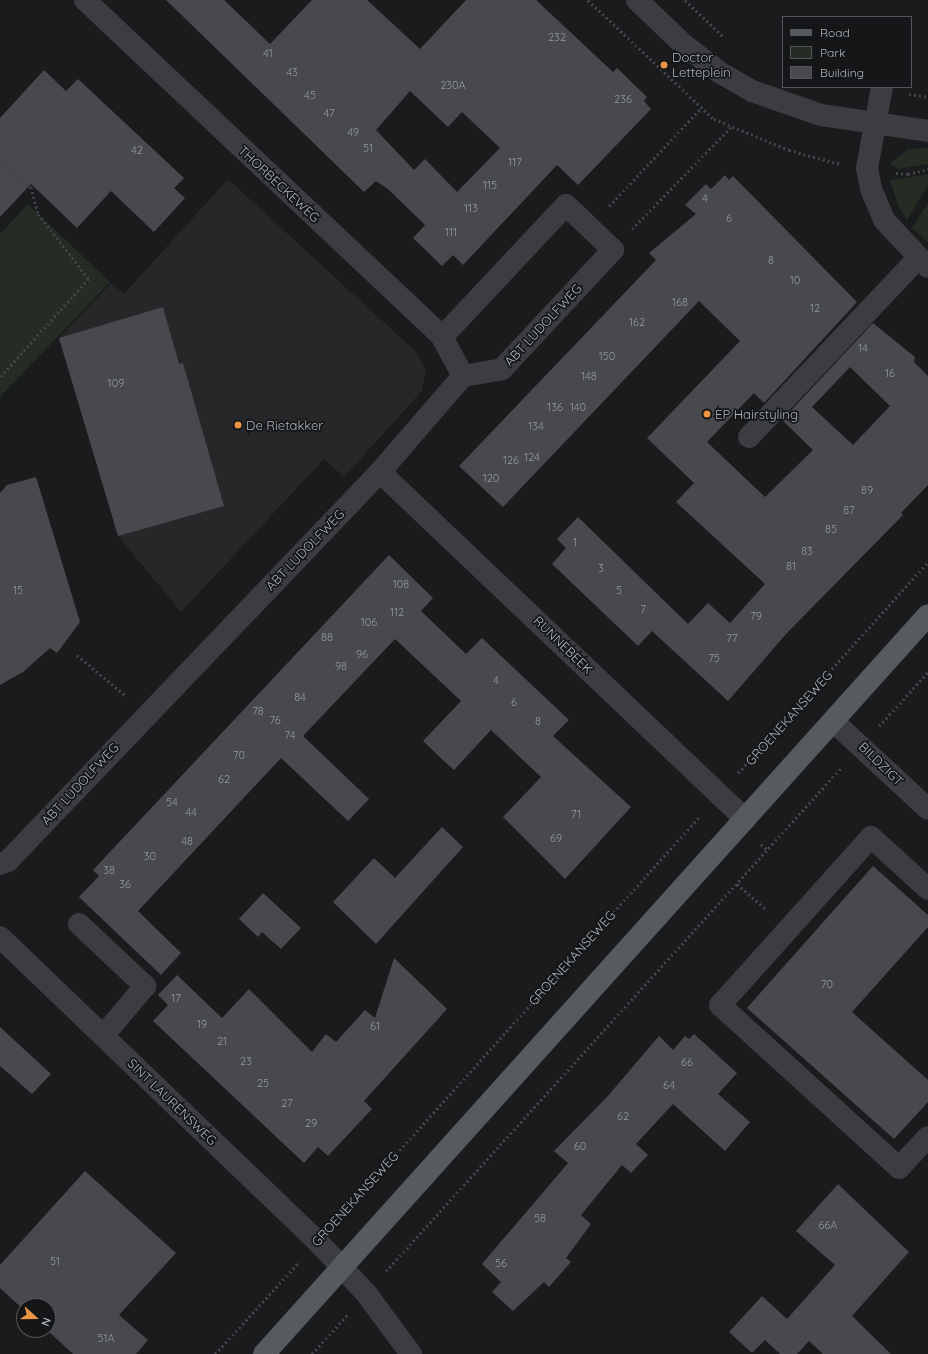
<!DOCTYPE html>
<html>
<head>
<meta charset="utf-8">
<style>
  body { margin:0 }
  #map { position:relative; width:928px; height:1354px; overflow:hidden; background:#1a1b1c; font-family:Quicksand,sans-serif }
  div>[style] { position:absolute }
  .built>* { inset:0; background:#262729 }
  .green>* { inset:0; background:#242c24 }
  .building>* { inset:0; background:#47494c }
  .path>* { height:2.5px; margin-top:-1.25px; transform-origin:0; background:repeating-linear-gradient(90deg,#414448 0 2px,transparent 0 5px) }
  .minor>* { height:22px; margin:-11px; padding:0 11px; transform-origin:11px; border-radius:11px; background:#3b3d41 }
  .major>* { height:22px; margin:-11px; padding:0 11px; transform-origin:11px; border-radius:11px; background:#575b60 }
  .dots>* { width:11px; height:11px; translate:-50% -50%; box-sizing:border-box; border:2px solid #151617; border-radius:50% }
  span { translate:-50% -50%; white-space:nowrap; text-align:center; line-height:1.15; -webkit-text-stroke:3.5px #151617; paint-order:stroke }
  .number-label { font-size:11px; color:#94999f }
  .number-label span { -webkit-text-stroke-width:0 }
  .poi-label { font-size:13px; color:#adb4bb }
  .left { translate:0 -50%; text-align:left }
  .street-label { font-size:13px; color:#adb4bb }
  .legend { position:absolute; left:782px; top:16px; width:130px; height:72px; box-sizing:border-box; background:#151617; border:1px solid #525559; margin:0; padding:5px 7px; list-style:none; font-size:12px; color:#adb4bb }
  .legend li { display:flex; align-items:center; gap:8px; height:20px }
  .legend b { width:20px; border:1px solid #525559 }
  .north { position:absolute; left:16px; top:1298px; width:40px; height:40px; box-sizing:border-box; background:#151617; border:1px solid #525559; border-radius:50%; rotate:111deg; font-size:11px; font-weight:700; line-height:16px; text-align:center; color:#adb4bb }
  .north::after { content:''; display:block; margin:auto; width:14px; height:18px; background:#ea9444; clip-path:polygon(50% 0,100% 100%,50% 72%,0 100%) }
</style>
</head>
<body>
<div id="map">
  <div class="built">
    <i style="clip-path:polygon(228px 179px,414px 350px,426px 369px,422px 391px,344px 477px,324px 459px,181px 612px,118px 536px,59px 338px,111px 283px,124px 294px)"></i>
  </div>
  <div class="green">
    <i style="clip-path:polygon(928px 148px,928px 164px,899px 169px,890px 164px,908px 149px)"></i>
    <i style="clip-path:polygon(928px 174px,928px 185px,907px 220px,898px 206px,890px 180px)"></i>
    <i style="clip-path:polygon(928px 203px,928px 243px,912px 228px)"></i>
    <i style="clip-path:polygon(28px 204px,110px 282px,0 397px,0 234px)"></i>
  </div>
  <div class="building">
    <i style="clip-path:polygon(evenodd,166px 0,224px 0,270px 44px,312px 0,367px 0,420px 49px,466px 0,536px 0,613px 72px,617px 68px,647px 97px,644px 101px,651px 109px,578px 185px,557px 165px,463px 265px,453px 255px,442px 266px,413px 238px,425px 225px,388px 189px,376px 181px,364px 192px,166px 0,410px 91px,448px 127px,462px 112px,500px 148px,457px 192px,425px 159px,414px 170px,376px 130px,410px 91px)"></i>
    <i style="clip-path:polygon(44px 70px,66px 91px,78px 79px,184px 178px,174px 188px,185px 198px,154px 232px,111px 191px,77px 228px,31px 184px,0 217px,0 118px)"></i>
    <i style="clip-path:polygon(evenodd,725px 175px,729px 180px,733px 176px,857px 302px,764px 403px,754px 393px,707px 442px,765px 497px,813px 450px,782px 420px,873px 323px,915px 357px,914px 362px,928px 376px,928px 485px,901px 513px,903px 515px,786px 634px,728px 701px,652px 631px,638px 646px,552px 564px,566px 548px,557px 539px,578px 517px,688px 624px,708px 603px,730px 623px,765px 584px,676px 502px,694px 483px,647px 438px,740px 341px,699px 301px,503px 507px,459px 466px,656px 260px,649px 253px,696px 214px,685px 205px,706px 184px,711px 189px,725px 175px,850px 367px,890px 406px,853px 445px,812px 407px,850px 367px)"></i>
    <i style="clip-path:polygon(163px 307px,179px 364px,183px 363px,224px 506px,118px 536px,59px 338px)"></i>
    <i style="clip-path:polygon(36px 477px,80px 622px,57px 653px,50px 648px,23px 672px,0 685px,0 493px,7px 485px)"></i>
    <i style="clip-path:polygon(389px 555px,433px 598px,421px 611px,466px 654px,482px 638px,569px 720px,553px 736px,631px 807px,565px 879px,503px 817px,541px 777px,491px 730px,454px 770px,445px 762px,423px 741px,461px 701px,395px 639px,303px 736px,369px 799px,348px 821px,281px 758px,138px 911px,181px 953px,161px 975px,79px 897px,99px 876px,93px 870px)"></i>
    <i style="clip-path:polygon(442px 827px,463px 847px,376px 944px,333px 902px,374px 858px,395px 878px)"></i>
    <i style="clip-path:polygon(873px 866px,928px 915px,928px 927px,852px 1012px,928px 1080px,928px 1102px,894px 1139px,747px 1008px)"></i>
    <i style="clip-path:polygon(263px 893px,301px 928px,281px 949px,262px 932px,258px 937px,239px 919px)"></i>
    <i style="clip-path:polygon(394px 958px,447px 1009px,364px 1101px,372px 1109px,328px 1156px,318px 1147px,304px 1163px,153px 1021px,168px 1005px,158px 995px,177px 975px,222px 1018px,249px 989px,312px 1052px,326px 1034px,336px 1042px,365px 1010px,375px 1018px)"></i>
    <i style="clip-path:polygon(0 1027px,51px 1074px,32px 1094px,0 1066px)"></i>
    <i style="clip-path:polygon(694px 1034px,737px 1073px,718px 1094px,750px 1122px,725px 1151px,673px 1104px,636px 1144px,648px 1155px,631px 1173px,622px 1165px,581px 1215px,591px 1224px,566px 1258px,571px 1262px,549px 1287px,544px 1282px,513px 1311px,492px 1292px,501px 1282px,482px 1264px,568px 1163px,554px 1151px,607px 1097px,659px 1036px,673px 1050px,685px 1036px,689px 1039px)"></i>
    <i style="clip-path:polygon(85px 1171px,176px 1253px,119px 1315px,148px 1340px,136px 1354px,73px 1354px,47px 1330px,48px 1306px,24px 1306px,24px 1310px,0 1288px,0 1265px)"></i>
    <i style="clip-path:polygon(838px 1184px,909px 1252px,852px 1316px,891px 1354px,823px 1354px,809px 1341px,797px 1354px,780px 1354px,765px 1340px,752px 1353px,729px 1332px,762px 1296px,787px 1319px,835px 1265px,796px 1231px)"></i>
  </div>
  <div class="path">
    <i style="left:588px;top:0;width:173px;rotate:43.4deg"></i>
    <i style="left:714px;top:119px;width:81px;rotate:22.5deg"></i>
    <i style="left:789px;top:150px;width:53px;rotate:15.4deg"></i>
    <i style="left:685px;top:0;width:55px;rotate:43.5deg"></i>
    <i style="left:909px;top:94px;width:19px;rotate:9deg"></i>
    <i style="left:0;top:160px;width:41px;rotate:41.1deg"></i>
    <i style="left:31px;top:187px;width:28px;rotate:75deg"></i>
    <i style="left:38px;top:214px;width:83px;rotate:51.9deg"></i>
    <i style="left:89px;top:279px;width:133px;rotate:132deg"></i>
    <i style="left:896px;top:173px;width:12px;rotate:5deg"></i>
    <i style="left:908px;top:174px;width:21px;rotate:-14deg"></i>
    <i style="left:609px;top:206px;width:133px;rotate:-46.8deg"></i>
    <i style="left:632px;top:229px;width:142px;rotate:-45.9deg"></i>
    <i style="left:77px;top:655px;width:65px;rotate:40deg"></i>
    <i style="left:879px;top:726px;width:73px;rotate:-47.8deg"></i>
    <i style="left:738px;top:773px;width:284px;rotate:-48deg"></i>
    <i style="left:761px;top:844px;width:9px;rotate:41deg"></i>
    <i style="left:737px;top:884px;width:40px;rotate:41deg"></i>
    <i style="left:336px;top:1221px;width:545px;rotate:-48.05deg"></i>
    <i style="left:386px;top:1271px;width:678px;rotate:-47.87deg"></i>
    <i style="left:215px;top:1354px;width:125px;rotate:-47.6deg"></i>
    <i style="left:312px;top:1354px;width:54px;rotate:-48deg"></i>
  </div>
  <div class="minor">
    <i style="left:85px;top:0;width:491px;rotate:43.3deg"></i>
    <i style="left:442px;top:337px;width:44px;rotate:61.7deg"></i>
    <i style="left:637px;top:0;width:64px;rotate:43.7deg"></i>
    <i style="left:683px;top:44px;width:46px;rotate:37.9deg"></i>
    <i style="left:719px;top:72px;width:38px;rotate:30deg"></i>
    <i style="left:752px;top:91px;width:73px;rotate:19.2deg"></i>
    <i style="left:821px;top:115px;width:108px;rotate:8.5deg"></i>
    <i style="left:882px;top:87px;width:82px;rotate:100.5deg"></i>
    <i style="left:867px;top:168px;width:21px;rotate:79deg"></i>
    <i style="left:871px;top:189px;width:34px;rotate:67deg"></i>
    <i style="left:884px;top:220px;width:64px;rotate:46.9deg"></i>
    <i style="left:749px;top:437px;width:246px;rotate:-46.6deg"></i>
    <i style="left:380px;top:472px;width:504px;rotate:43.55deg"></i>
    <i style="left:833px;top:721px;width:129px;rotate:42.8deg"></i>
    <i style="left:0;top:864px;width:9px;rotate:-21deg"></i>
    <i style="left:8px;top:861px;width:538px;rotate:-46.28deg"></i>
    <i style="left:380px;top:472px;width:127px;rotate:-49.2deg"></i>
    <i style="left:463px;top:376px;width:40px;rotate:-10deg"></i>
    <i style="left:502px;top:369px;width:163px;rotate:-47deg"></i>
    <i style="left:613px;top:250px;width:65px;rotate:-136.2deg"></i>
    <i style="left:566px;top:205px;width:181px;rotate:133.2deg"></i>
    <i style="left:928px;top:889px;width:77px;rotate:-137.6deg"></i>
    <i style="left:871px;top:837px;width:226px;rotate:131.9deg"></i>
    <i style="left:720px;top:1005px;width:242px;rotate:42.3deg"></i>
    <i style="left:899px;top:1168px;width:42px;rotate:-46.9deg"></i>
    <i style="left:79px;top:924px;width:91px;rotate:43.2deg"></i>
    <i style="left:145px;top:986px;width:65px;rotate:130deg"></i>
    <i style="left:0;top:937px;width:439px;rotate:43.8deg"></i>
    <i style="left:317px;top:1241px;width:71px;rotate:46.7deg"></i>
    <i style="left:366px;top:1293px;width:76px;rotate:53.6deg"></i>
  </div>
  <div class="major">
    <i style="left:264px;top:1354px;width:993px;rotate:-48.06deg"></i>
  </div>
  <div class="dots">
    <i style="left:664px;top:65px;background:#ea9444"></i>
    <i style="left:707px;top:414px;background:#ea9444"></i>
    <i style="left:238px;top:425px;background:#ea9444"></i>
  </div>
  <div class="number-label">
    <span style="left:557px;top:37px">232</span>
    <span style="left:268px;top:53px">41</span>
    <span style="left:292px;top:72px">43</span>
    <span style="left:453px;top:85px">230A</span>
    <span style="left:310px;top:95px">45</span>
    <span style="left:623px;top:99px">236</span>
    <span style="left:329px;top:113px">47</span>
    <span style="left:353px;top:132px">49</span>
    <span style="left:368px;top:148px">51</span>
    <span style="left:137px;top:150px">42</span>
    <span style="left:515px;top:162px">117</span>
    <span style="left:490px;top:185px">115</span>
    <span style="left:705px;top:198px">4</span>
    <span style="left:471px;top:208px">113</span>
    <span style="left:729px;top:218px">6</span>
    <span style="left:451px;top:232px">111</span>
    <span style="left:771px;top:260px">8</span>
    <span style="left:795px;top:280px">10</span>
    <span style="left:680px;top:302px">168</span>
    <span style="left:815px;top:308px">12</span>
    <span style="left:637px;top:322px">162</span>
    <span style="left:863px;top:348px">14</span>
    <span style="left:607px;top:356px">150</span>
    <span style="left:890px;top:373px">16</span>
    <span style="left:589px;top:376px">148</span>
    <span style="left:116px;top:383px">109</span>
    <span style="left:555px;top:407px">136</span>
    <span style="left:578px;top:407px">140</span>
    <span style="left:536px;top:426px">134</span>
    <span style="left:532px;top:457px">124</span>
    <span style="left:511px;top:460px">126</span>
    <span style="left:491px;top:478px">120</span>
    <span style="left:867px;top:490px">89</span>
    <span style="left:849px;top:510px">87</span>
    <span style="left:831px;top:529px">85</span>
    <span style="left:575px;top:542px">1</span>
    <span style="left:807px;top:551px">83</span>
    <span style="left:791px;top:566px">81</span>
    <span style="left:601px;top:568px">3</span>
    <span style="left:401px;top:584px">108</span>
    <span style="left:18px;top:590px">15</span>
    <span style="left:619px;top:590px">5</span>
    <span style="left:643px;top:609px">7</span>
    <span style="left:397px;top:612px">112</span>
    <span style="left:756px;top:616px">79</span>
    <span style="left:369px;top:622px">106</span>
    <span style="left:327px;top:637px">88</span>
    <span style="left:732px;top:638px">77</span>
    <span style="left:362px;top:654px">96</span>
    <span style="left:714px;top:658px">75</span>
    <span style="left:341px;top:666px">98</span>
    <span style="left:496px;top:680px">4</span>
    <span style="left:300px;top:697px">84</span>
    <span style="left:514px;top:702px">6</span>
    <span style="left:258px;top:711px">78</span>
    <span style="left:275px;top:720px">76</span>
    <span style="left:538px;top:721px">8</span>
    <span style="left:290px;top:735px">74</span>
    <span style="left:239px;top:755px">70</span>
    <span style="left:224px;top:779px">62</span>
    <span style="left:172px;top:802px">54</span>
    <span style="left:191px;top:812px">44</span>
    <span style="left:576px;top:814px">71</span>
    <span style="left:556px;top:838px">69</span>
    <span style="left:187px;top:841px">48</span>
    <span style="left:150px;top:856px">30</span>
    <span style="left:109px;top:870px">38</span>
    <span style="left:125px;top:884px">36</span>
    <span style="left:827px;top:984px">70</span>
    <span style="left:176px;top:998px">17</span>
    <span style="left:202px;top:1024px">19</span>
    <span style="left:375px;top:1026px">61</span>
    <span style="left:222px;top:1041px">21</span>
    <span style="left:246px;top:1061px">23</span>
    <span style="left:687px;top:1062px">66</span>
    <span style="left:263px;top:1083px">25</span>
    <span style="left:669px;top:1085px">64</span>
    <span style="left:287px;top:1103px">27</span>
    <span style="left:623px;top:1116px">62</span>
    <span style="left:311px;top:1123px">29</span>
    <span style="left:580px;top:1146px">60</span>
    <span style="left:540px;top:1218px">58</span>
    <span style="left:828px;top:1225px">66A</span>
    <span style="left:55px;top:1261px">51</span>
    <span style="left:501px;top:1263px">56</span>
    <span style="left:106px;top:1338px">51A</span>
  </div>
  <div class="poi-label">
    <span class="left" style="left:672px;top:65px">Doctor<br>Letteplein</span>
    <span class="left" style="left:715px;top:414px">EP Hairstyling</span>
    <span class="left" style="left:246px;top:425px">De Rietakker</span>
  </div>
  <div class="street-label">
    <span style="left:279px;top:184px;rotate:43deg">THORBECKEWEG</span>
    <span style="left:543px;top:325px;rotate:-47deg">ABT LUDOLFWEG</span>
    <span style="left:305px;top:550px;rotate:-46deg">ABT LUDOLFWEG</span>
    <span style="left:563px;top:645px;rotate:44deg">RUNNEBEEK</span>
    <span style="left:789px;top:718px;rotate:-48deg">GROENEKANSEWEG</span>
    <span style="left:881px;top:764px;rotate:44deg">BILDZIGT</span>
    <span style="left:80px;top:784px;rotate:-47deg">ABT LUDOLFWEG</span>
    <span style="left:572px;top:958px;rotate:-48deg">GROENEKANSEWEG</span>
    <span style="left:172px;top:1102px;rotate:44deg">SINT LAURENSWEG</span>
    <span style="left:355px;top:1199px;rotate:-48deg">GROENEKANSEWEG</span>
  </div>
  <ul class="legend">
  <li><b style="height:5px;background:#575b60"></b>Road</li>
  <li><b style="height:11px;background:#242c24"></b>Park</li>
  <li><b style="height:11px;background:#47494c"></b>Building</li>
  </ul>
  <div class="north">N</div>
</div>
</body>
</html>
